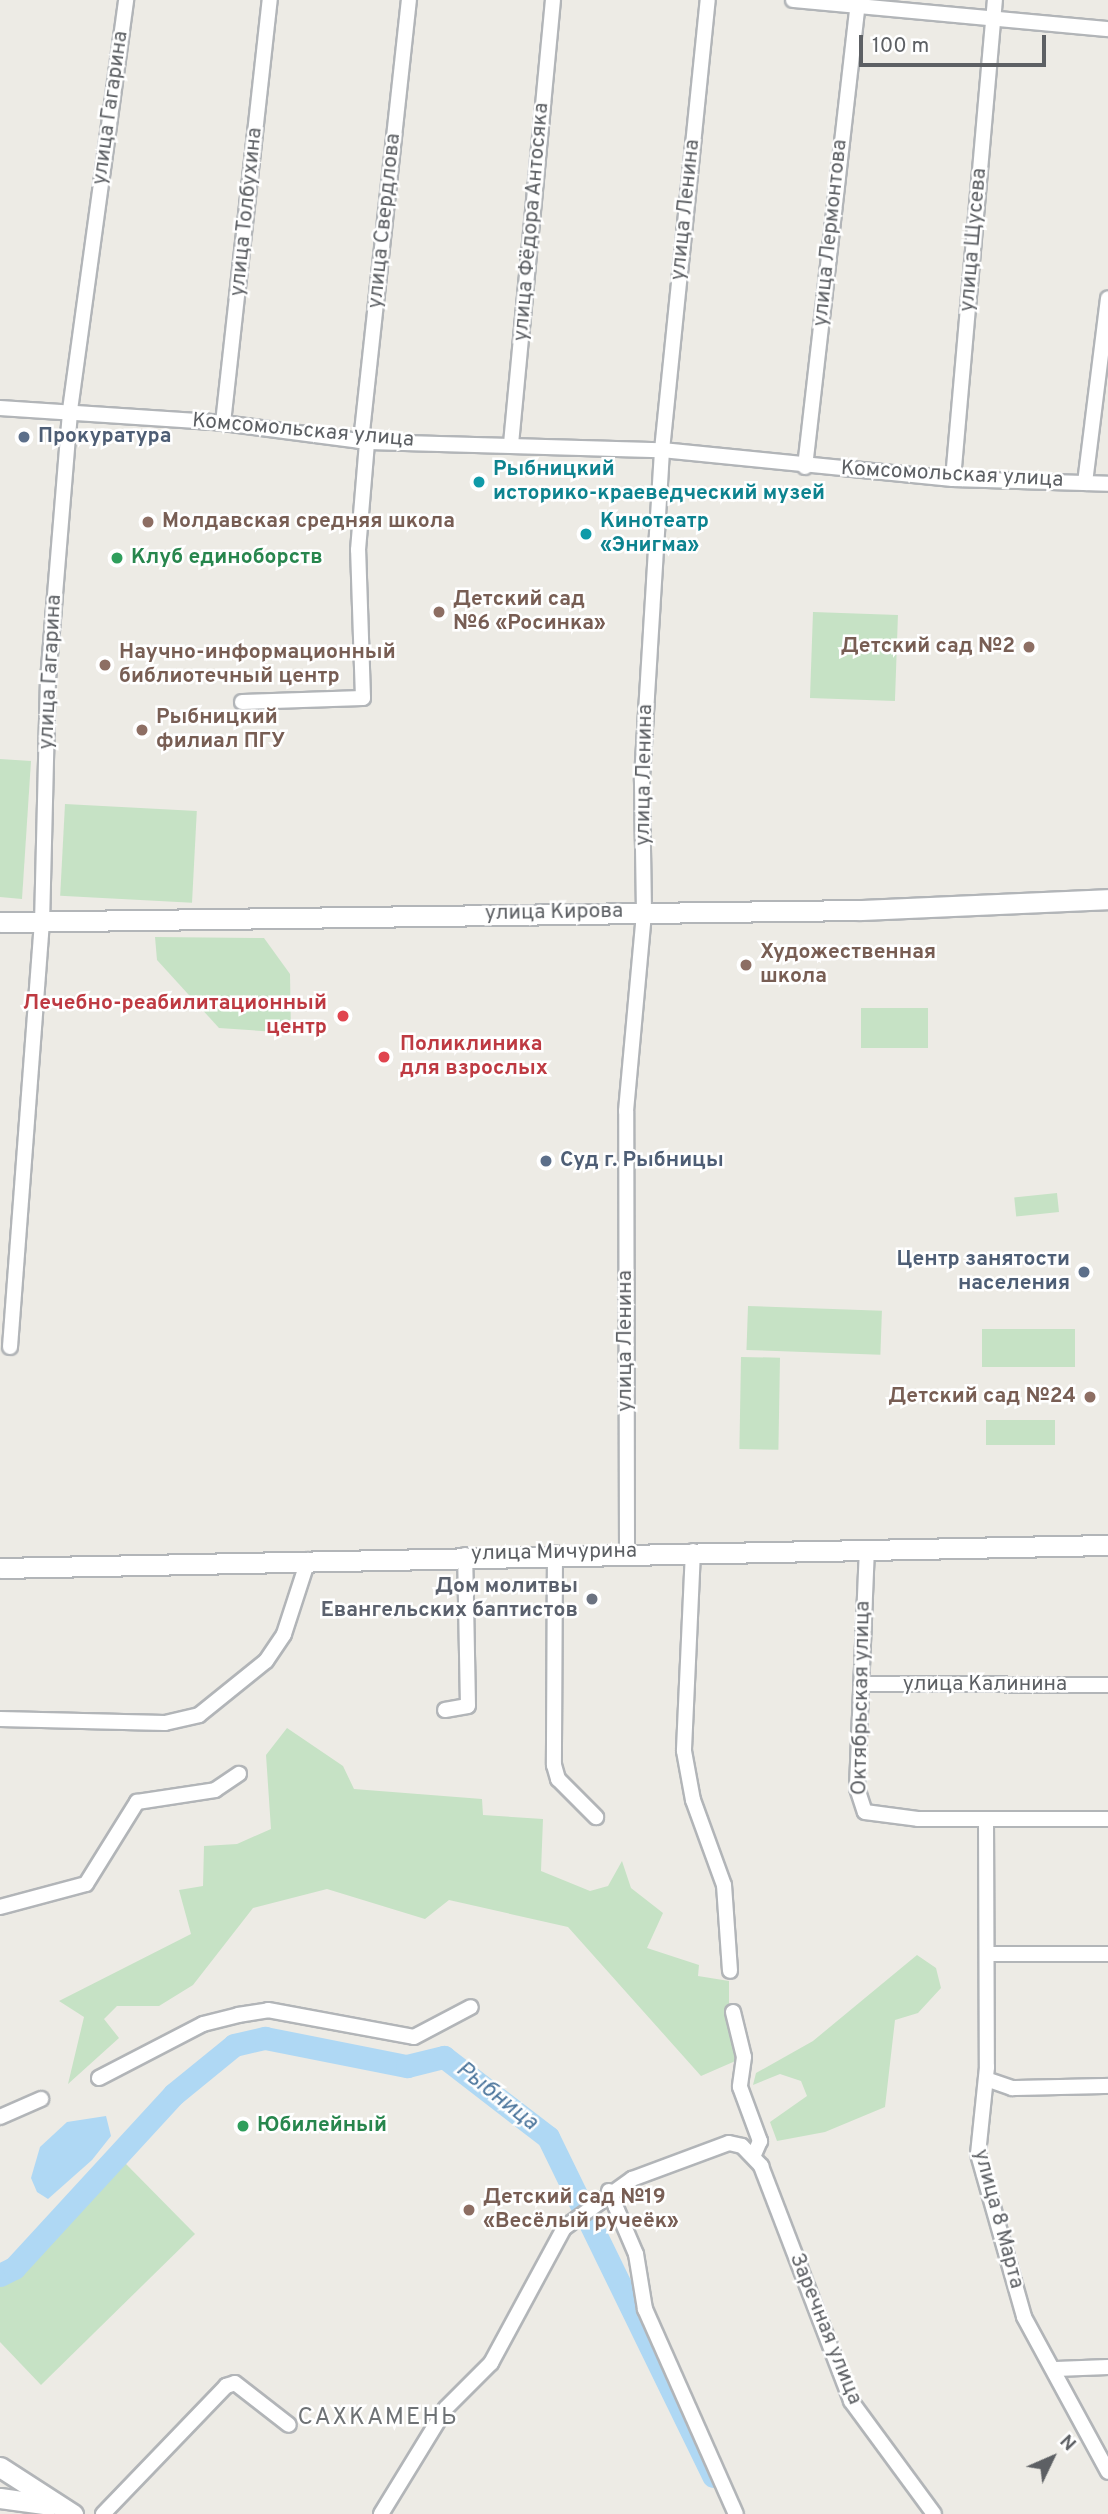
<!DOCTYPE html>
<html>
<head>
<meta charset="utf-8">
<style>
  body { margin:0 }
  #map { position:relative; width:1108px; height:2514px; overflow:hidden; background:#edebe5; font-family:Overpass,sans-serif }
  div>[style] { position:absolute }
  .green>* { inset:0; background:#c6e2c5; transform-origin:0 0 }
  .water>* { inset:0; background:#afd8f4 }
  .river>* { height:23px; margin:-11.5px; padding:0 11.5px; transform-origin:11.5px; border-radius:11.5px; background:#afd8f4 }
  .roads { filter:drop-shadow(2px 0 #b2b5b8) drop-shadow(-2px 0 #b2b5b8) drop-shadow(0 2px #b2b5b8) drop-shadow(0 -2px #b2b5b8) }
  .street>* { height:14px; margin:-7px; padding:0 7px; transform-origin:7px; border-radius:7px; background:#fff }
  .secondary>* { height:19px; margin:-9.5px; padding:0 9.5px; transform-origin:9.5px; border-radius:9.5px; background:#fff }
  .dots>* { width:19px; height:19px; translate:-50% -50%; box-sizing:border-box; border:4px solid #fff; border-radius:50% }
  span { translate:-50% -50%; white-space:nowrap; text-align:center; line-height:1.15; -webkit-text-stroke:5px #fff; paint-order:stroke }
  .street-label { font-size:21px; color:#5d6064 }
  .service-label { font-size:21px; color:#4e5e75; font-weight:700 }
  .left { translate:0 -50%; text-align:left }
  .right { translate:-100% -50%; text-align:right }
  .culture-label { font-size:21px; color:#0d838f; font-weight:700 }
  .education-label { font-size:21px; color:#785e54; font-weight:700 }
  .leisure-label { font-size:21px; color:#27864d; font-weight:700 }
  .health-label { font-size:21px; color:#be3a42; font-weight:700 }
  .worship-label { font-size:21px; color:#5b616d; font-weight:700 }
  .water-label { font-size:23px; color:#4b759c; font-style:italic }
  .quarter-label { font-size:24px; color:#6e7275; letter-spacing:2px }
  .north { position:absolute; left:1017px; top:2423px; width:70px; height:70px; -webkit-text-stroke:5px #fff; paint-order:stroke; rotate:46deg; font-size:19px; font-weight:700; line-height:28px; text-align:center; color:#5d6064 }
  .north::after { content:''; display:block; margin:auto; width:24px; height:32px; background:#5d6064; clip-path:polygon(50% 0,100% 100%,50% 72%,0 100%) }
  .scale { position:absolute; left:859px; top:35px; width:187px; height:32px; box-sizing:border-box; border:4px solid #5d6064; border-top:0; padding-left:9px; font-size:21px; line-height:24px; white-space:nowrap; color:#5d6064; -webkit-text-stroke:5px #fff; paint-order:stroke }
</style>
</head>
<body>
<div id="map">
  <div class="green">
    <i style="left:813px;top:612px;width:85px;height:86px;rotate:2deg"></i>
    <i style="clip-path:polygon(0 759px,31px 761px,22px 899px,0 897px)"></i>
    <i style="left:65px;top:804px;width:132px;height:92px;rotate:3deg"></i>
    <i style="clip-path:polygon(155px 937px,264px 938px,290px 974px,291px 1033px,219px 1028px,157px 960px)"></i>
    <i style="left:861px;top:1008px;width:67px;height:40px"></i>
    <i style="left:1057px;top:1193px;width:19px;height:43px;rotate:84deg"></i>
    <i style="left:748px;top:1306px;width:134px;height:44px;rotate:2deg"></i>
    <i style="left:982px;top:1329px;width:93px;height:38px"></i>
    <i style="left:741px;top:1357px;width:39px;height:92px;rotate:1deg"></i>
    <i style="left:986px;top:1420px;width:69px;height:25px"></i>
    <i style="clip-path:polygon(287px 1728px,343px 1766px,354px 1789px,482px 1799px,483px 1815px,543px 1819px,541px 1871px,590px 1891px,608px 1886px,622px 1861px,631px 1888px,663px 1913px,647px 1948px,699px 1965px,698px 1976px,729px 1981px,729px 2026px,740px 2059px,701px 2076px,568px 1927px,449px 1900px,425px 1919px,327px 1889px,253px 1908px,193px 1985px,159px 2006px,117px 2006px,104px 2019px,119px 2038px,68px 2084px,84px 2017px,59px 2001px,191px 1934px,179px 1890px,203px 1886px,204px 1846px,237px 1844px,271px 1829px,266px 1755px)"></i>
    <i style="clip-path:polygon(917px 1955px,936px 1968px,941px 1988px,918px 2013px,895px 2020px,885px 2107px,825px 2132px,777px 2141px,770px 2122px,807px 2096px,801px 2081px,780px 2074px,753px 2085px,756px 2073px,813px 2041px)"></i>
    <i style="clip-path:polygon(125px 2163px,195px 2234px,41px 2385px,0 2342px,0 2284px)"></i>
  </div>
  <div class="water">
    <i style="clip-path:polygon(106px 2116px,111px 2136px,92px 2160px,48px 2199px,37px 2192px,31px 2178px,40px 2147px,67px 2122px)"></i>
  </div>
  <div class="river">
    <i style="left:0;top:2275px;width:16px;rotate:-27deg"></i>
    <i style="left:14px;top:2268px;width:236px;rotate:-47.4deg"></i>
    <i style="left:174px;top:2094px;width:77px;rotate:-39.2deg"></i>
    <i style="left:234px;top:2045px;width:32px;rotate:-13deg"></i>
    <i style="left:265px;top:2038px;width:145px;rotate:11.2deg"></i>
    <i style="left:407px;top:2066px;width:38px;rotate:-14deg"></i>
    <i style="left:444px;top:2057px;width:131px;rotate:37.6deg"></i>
    <i style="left:548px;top:2137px;width:377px;rotate:64deg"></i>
  </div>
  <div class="roads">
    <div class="street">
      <i style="left:793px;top:0;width:316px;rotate:5.3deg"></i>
      <i style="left:0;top:408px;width:224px;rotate:3.8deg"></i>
      <i style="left:223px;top:423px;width:145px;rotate:7.5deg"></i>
      <i style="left:367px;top:442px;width:295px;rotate:1.6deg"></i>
      <i style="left:662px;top:450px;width:292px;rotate:5.7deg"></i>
      <i style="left:953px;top:479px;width:155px;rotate:1.8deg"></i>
      <i style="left:223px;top:423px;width:426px;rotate:-83.7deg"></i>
      <i style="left:361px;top:441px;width:444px;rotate:-83.8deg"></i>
      <i style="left:511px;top:444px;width:446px;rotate:-84.6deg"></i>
      <i style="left:805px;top:467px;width:470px;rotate:-83.5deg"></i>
      <i style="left:953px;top:479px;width:481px;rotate:-85deg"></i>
      <i style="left:1085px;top:483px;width:186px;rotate:-82.9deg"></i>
      <i style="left:242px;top:702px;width:121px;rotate:-1.9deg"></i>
      <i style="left:363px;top:698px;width:148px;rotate:-91.9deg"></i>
      <i style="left:358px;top:550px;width:108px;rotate:-85.2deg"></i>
      <i style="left:10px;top:1347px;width:424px;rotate:-85.7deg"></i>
      <i style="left:42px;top:924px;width:244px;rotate:-88.6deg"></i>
      <i style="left:48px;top:680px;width:271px;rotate:-85.3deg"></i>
      <i style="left:70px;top:410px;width:414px;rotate:-82.2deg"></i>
      <i style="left:867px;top:1548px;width:240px;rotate:92.4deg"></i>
      <i style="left:857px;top:1788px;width:25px;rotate:72deg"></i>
      <i style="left:865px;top:1812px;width:53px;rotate:7.5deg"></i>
      <i style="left:918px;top:1819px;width:190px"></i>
      <i style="left:693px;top:1551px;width:200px;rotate:92.6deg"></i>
      <i style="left:684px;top:1751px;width:50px;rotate:79.6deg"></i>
      <i style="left:693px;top:1800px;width:90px;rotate:70deg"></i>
      <i style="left:724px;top:1885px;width:86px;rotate:86deg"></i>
      <i style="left:627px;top:1552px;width:441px;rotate:-90.1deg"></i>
      <i style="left:626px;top:1111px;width:200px;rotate:-84.8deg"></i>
      <i style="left:644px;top:912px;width:134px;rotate:-90.9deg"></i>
      <i style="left:642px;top:778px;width:329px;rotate:-86.5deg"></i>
      <i style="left:662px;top:450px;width:452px;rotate:-84.2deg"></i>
      <i style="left:555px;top:1553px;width:212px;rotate:90.3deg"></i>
      <i style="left:554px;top:1765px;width:15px;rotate:74deg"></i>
      <i style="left:558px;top:1779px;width:54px;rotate:45deg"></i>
      <i style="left:861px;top:1684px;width:247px;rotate:0.2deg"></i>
      <i style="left:445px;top:1710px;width:23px;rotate:-10deg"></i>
      <i style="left:468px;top:1706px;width:151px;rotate:-91.1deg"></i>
      <i style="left:0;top:1719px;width:165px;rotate:1.4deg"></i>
      <i style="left:165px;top:1723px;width:35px;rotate:-13deg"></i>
      <i style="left:199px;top:1715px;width:86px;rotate:-38.9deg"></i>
      <i style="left:266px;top:1661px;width:32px;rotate:-56deg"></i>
      <i style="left:284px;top:1634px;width:78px;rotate:-72deg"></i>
      <i style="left:986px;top:1819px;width:248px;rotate:89.8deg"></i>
      <i style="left:987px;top:2067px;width:87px;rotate:95.9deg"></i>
      <i style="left:978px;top:2154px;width:169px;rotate:74.2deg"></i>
      <i style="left:1024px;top:2317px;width:176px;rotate:61.5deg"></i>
      <i style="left:0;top:1907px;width:89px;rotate:-15deg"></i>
      <i style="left:86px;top:1884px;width:97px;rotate:-58.1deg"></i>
      <i style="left:137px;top:1802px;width:79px;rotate:-8.7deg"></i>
      <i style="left:215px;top:1790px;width:29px;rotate:-34deg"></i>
      <i style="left:988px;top:1954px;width:120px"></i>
      <i style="left:733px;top:2012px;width:46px;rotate:76.3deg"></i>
      <i style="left:744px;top:2057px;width:30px;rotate:98deg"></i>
      <i style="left:740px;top:2087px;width:58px;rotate:69.7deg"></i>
      <i style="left:760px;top:2141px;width:17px;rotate:114deg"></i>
      <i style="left:99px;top:2078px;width:117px;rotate:-27.4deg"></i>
      <i style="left:203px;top:2024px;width:36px;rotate:-14deg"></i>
      <i style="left:238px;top:2015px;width:30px;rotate:-9deg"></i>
      <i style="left:268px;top:2010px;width:148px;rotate:10.5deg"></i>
      <i style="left:414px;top:2037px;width:64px;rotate:-27.8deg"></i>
      <i style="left:986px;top:2079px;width:28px;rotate:19deg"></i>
      <i style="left:1012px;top:2088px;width:96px;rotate:-1.2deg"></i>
      <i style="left:0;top:2117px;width:45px;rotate:-23.7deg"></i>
      <i style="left:609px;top:2191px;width:69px;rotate:66.8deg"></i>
      <i style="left:636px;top:2254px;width:56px;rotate:80.7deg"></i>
      <i style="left:645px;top:2309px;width:224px;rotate:66.1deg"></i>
      <i style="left:1056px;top:2369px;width:52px;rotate:-2.2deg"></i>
      <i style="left:103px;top:2514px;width:178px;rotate:-46.1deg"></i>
      <i style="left:226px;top:2386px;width:9px;rotate:-18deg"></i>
      <i style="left:235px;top:2383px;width:68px;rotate:37.9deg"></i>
      <i style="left:381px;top:2514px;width:124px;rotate:-58.5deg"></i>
      <i style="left:446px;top:2408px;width:64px;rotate:-45deg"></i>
      <i style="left:491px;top:2363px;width:153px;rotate:-61.6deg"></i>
      <i style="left:564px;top:2228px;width:84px;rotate:-35.8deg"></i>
      <i style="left:632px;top:2179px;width:103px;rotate:-20.4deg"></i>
      <i style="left:729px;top:2143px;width:13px;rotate:13deg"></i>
      <i style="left:742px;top:2146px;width:28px;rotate:46deg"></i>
      <i style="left:761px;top:2166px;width:252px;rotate:69deg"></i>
      <i style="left:851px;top:2401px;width:140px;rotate:53.7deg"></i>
    </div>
    <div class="secondary">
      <i style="left:0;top:922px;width:860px;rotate:-0.8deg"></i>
      <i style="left:860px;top:910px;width:248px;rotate:-2.5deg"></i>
      <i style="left:0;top:1568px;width:1108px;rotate:-1.19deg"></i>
      <i style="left:0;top:2467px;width:87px;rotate:32.8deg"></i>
      <i style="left:0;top:2498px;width:50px;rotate:8deg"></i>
    </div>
  </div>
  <div class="dots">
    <i style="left:24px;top:437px;background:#5c6f8a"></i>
    <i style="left:479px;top:482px;background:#0f9aa8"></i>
    <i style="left:148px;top:522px;background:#8d6e63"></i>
    <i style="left:586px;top:534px;background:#0f9aa8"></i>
    <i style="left:117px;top:558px;background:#2e9e5b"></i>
    <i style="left:439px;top:612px;background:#8d6e63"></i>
    <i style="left:1029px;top:647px;background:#8d6e63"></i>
    <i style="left:105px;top:665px;background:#8d6e63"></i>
    <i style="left:142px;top:730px;background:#8d6e63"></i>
    <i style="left:746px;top:965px;background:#8d6e63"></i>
    <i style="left:343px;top:1016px;background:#e0444e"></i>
    <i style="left:384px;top:1057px;background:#e0444e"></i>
    <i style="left:546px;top:1161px;background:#5c6f8a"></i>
    <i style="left:1084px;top:1272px;background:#5c6f8a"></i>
    <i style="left:1090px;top:1397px;background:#8d6e63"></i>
    <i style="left:592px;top:1599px;background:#6b7280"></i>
    <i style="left:243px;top:2126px;background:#2e9e5b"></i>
    <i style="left:469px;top:2210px;background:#8d6e63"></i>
  </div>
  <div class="street-label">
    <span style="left:111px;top:108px;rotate:-82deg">улица Гагарина</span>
    <span style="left:686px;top:210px;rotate:-84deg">улица Ленина</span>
    <span style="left:247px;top:212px;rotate:-84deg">улица Толбухина</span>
    <span style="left:385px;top:221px;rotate:-84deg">улица Свердлова</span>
    <span style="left:532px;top:222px;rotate:-85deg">улица Фёдора Антосяка</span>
    <span style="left:831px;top:233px;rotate:-84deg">улица Лермонтова</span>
    <span style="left:974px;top:240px;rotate:-85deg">улица Щусева</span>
    <span style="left:303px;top:431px;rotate:5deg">Комсомольская улица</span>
    <span style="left:952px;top:475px;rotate:3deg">Комсомольская улица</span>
    <span style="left:51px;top:672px;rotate:-87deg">улица Гагарина</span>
    <span style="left:645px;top:775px;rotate:-89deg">улица Ленина</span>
    <span style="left:554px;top:913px;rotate:-1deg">улица Кирова</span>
    <span style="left:626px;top:1341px;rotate:-90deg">улица Ленина</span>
    <span style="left:554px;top:1553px;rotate:-1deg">улица Мичурина</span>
    <span style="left:985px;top:1685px">улица Калинина</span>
    <span style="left:862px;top:1698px;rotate:-89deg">Октябрьская улица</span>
    <span style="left:998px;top:2219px;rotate:75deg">улица 8 Марта</span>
    <span style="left:825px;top:2329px;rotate:68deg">Заречная улица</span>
  </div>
  <div class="service-label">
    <span class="left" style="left:38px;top:437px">Прокуратура</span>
    <span class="left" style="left:560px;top:1161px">Суд г. Рыбницы</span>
    <span class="right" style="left:1070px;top:1272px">Центр занятости<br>населения</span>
  </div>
  <div class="culture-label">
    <span class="left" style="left:493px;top:482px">Рыбницкий<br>историко-краеведческий музей</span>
    <span class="left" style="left:600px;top:534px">Кинотеатр<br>«Энигма»</span>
  </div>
  <div class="education-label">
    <span class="left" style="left:162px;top:522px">Молдавская средняя школа</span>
    <span class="left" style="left:453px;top:612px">Детский сад<br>№6 «Росинка»</span>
    <span class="right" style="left:1015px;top:647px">Детский сад №2</span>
    <span class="left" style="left:119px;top:665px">Научно-информационный<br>библиотечный центр</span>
    <span class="left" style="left:156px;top:730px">Рыбницкий<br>филиал ПГУ</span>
    <span class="left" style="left:760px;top:965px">Художественная<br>школа</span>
    <span class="right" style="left:1076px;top:1397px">Детский сад №24</span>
    <span class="left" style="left:483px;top:2210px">Детский сад №19<br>«Весёлый ручеёк»</span>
  </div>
  <div class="leisure-label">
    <span class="left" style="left:131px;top:558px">Клуб единоборств</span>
    <span class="left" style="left:257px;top:2126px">Юбилейный</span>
  </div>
  <div class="health-label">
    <span class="right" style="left:327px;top:1016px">Лечебно-реабилитационный<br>центр</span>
    <span class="left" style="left:400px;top:1057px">Поликлиника<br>для взрослых</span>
  </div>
  <div class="worship-label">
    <span class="right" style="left:578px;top:1599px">Дом молитвы<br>Евангельских баптистов</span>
  </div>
  <div class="water-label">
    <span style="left:496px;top:2097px;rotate:38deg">Рыбница</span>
  </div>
  <div class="quarter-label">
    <span style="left:378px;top:2419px">САХКАМЕНЬ</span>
  </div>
  <div class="north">N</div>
  <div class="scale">100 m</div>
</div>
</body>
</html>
